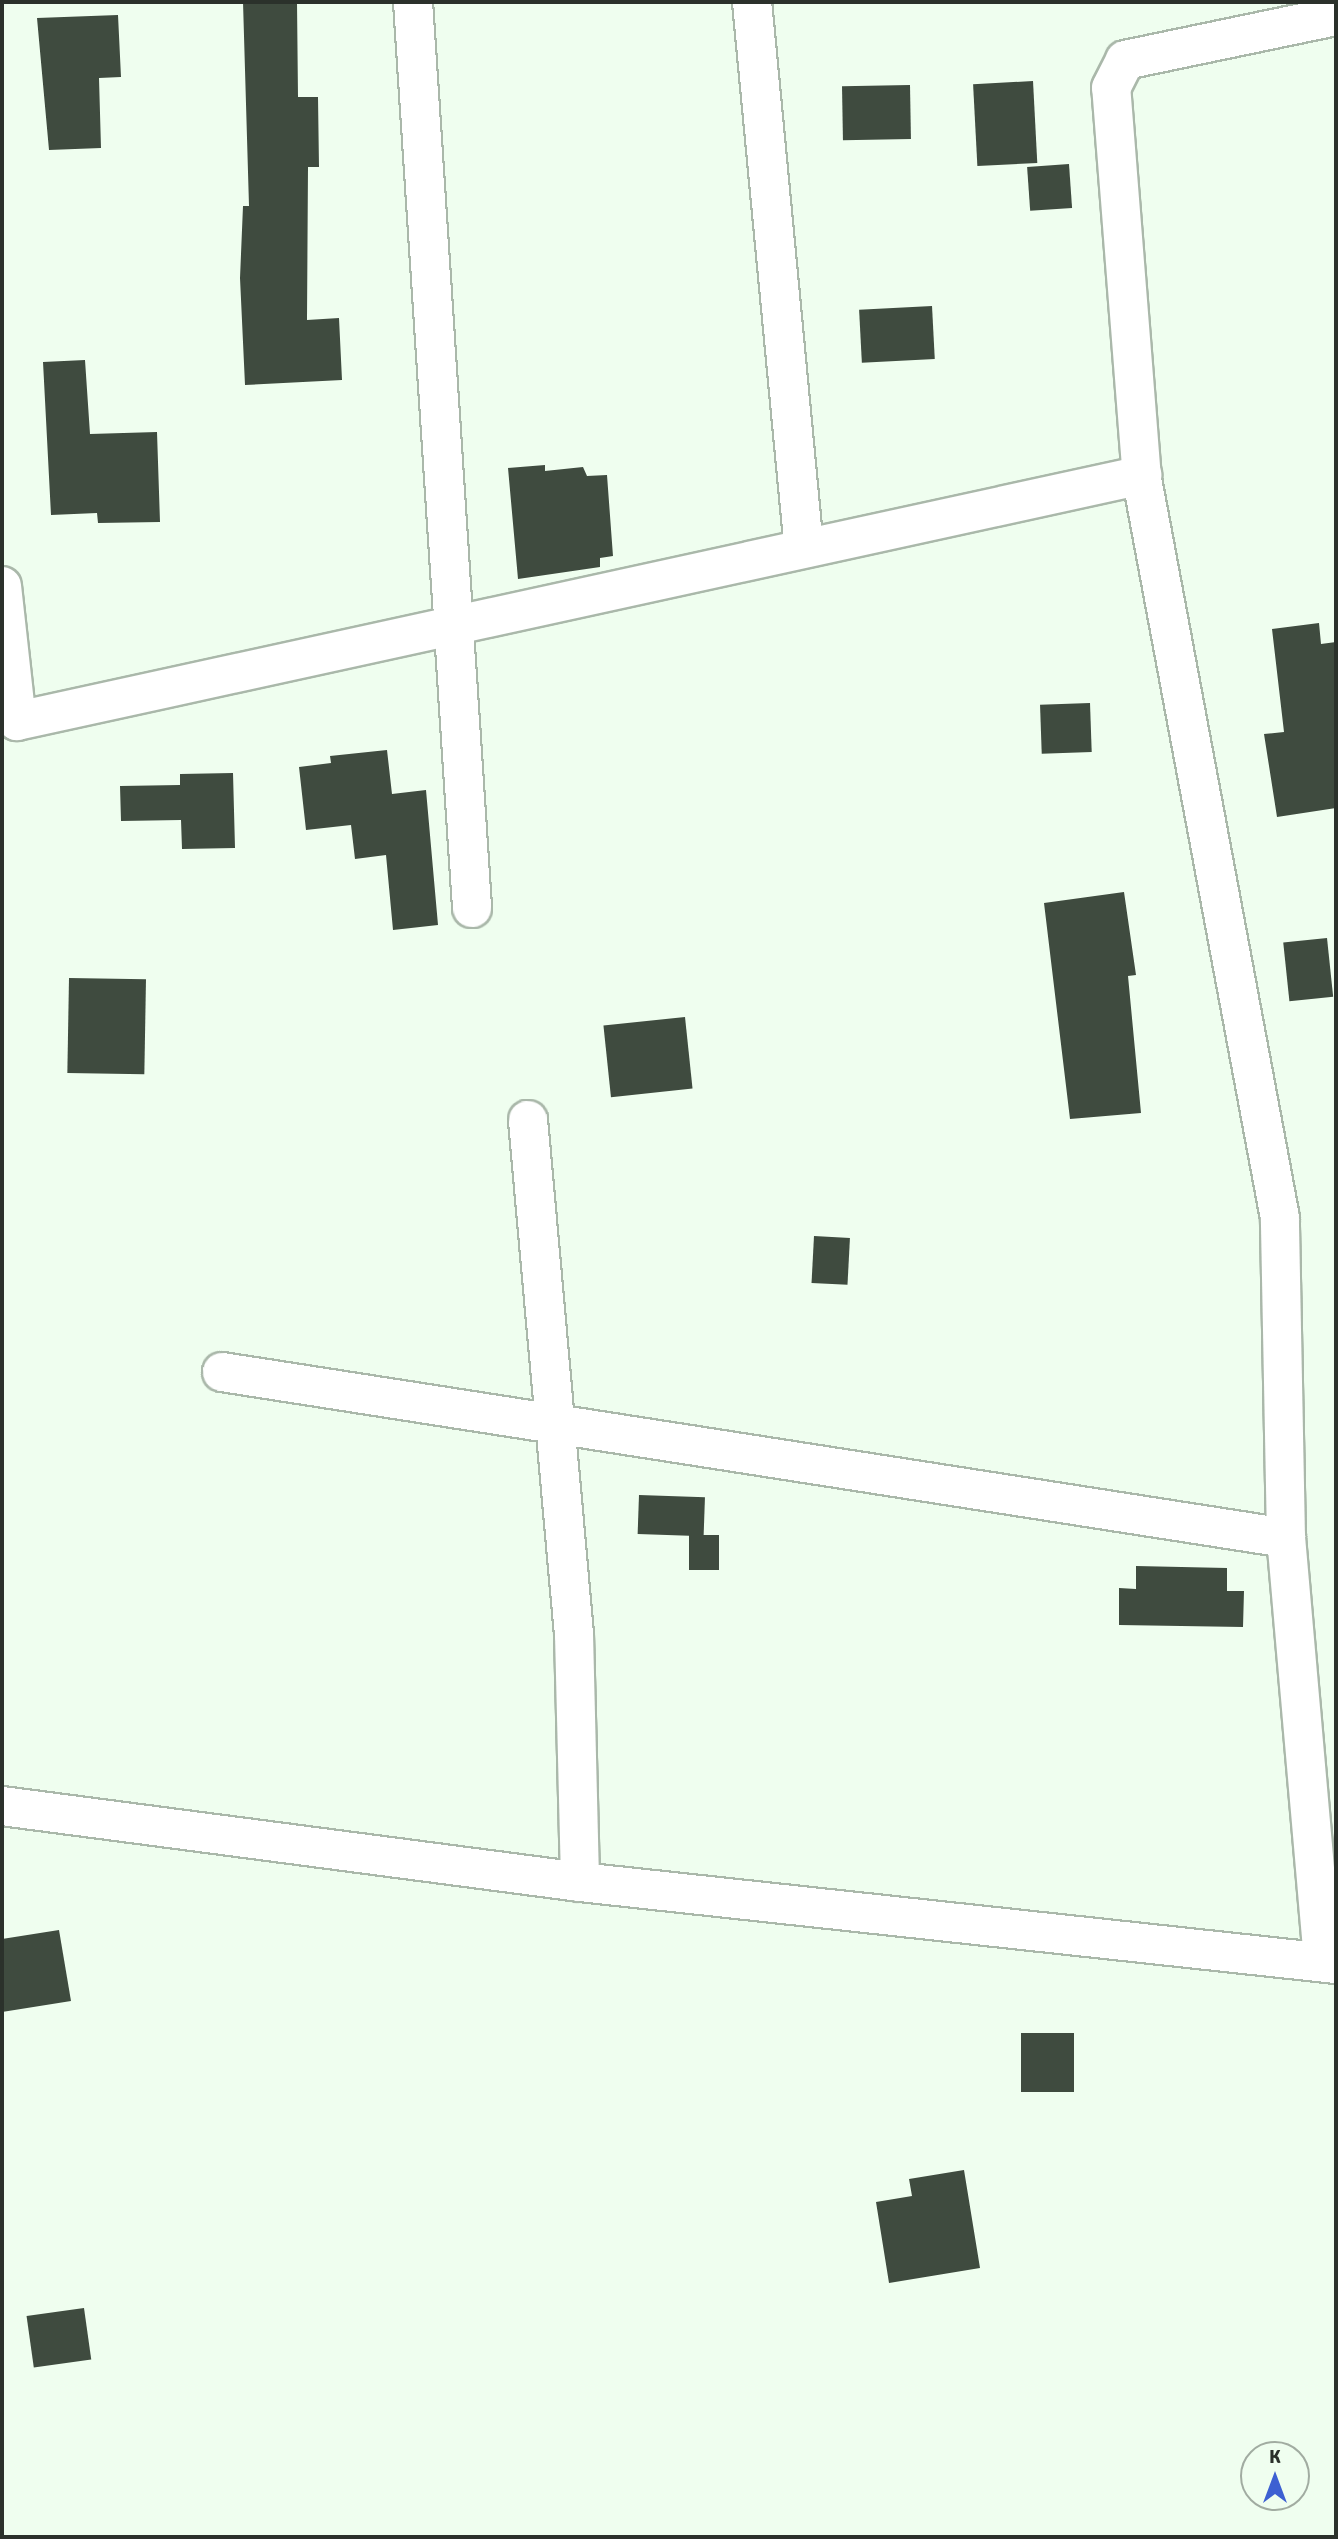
<!DOCTYPE html>
<html>
<head>
<meta charset="utf-8">
<style>
  body { margin:0 }
  #map { position:relative; width:1338px; height:2539px; overflow:hidden; background:#effeef; font-family:Signika,sans-serif }
  div>[style] { position:absolute }
  .building>* { inset:0; background:#3f4b3f; transform-origin:0 0 }
  .roads { filter:drop-shadow(2px 0 #aab8aa) drop-shadow(-2px 0 #aab8aa) drop-shadow(0 2px #aab8aa) drop-shadow(0 -2px #aab8aa) }
  .minor>* { height:38px; margin:-19px; padding:0 19px; transform-origin:19px; border-radius:19px; background:#fff }
  .major>* { height:38px; margin:-19px; padding:0 19px; transform-origin:19px; border-radius:19px; background:#fff }
  span { translate:-50% -50%; white-space:nowrap; text-align:center; line-height:1.15; -webkit-text-stroke:7px #effeef; paint-order:stroke }
  .frame { position:absolute; inset:0; border:4px solid #2b312b; pointer-events:none }
  .north { position:absolute; left:1240px; top:2441px; width:70px; height:70px; box-sizing:border-box; background:#effeef; border:2px solid #a1aca1; border-radius:50%; rotate:0deg; font-size:19px; font-weight:700; line-height:28px; text-align:center; color:#2b312b }
  .north::after { content:''; display:block; margin:auto; width:24px; height:32px; background:#3d60d2; clip-path:polygon(50% 0,100% 100%,50% 72%,0 100%) }
</style>
</head>
<body>
<div id="map">
  <div class="building">
    <i style="clip-path:polygon(243px 2px,297px 2px,298px 97px,318px 97px,319px 167px,308px 167px,307px 320px,339px 318px,342px 380px,245px 385px,240px 278px,243px 206px,249px 206px)"></i>
    <i style="clip-path:polygon(118px 15px,121px 77px,99px 78px,101px 148px,49px 150px,37px 18px)"></i>
    <i style="left:1033px;top:81px;width:82px;height:60px;rotate:87deg"></i>
    <i style="left:910px;top:85px;width:54px;height:68px;rotate:89deg"></i>
    <i style="left:1069px;top:164px;width:44px;height:42px;rotate:86deg"></i>
    <i style="left:932px;top:306px;width:53px;height:73px;rotate:87deg"></i>
    <i style="clip-path:polygon(85px 360px,90px 434px,157px 432px,160px 522px,98px 523px,97px 513px,51px 515px,43px 362px)"></i>
    <i style="clip-path:polygon(545px 465px,545px 471px,583px 467px,587px 476px,607px 475px,613px 556px,600px 558px,600px 567px,518px 579px,508px 468px)"></i>
    <i style="clip-path:polygon(1319px 623px,1321px 644px,1336px 642px,1336px 808px,1277px 817px,1264px 734px,1284px 732px,1272px 629px)"></i>
    <i style="left:1090px;top:703px;width:49px;height:50px;rotate:88deg"></i>
    <i style="clip-path:polygon(387px 750px,392px 794px,426px 790px,438px 925px,393px 930px,386px 855px,355px 859px,351px 825px,306px 830px,299px 767px,331px 763px,330px 756px)"></i>
    <i style="clip-path:polygon(233px 773px,235px 848px,182px 849px,181px 820px,121px 821px,120px 786px,180px 785px,180px 774px)"></i>
    <i style="clip-path:polygon(1124px 892px,1136px 975px,1128px 976px,1141px 1113px,1070px 1119px,1044px 903px)"></i>
    <i style="left:1327px;top:938px;width:59px;height:44px;rotate:84deg"></i>
    <i style="left:69px;top:978px;width:77px;height:95px;rotate:1deg"></i>
    <i style="left:685px;top:1017px;width:72px;height:82px;rotate:84deg"></i>
    <i style="left:814px;top:1236px;width:36px;height:47px;rotate:3deg"></i>
    <i style="left:639px;top:1495px;width:66px;height:39px;rotate:2deg"></i>
    <i style="left:689px;top:1535px;width:30px;height:35px"></i>
    <i style="clip-path:polygon(1136px 1566px,1227px 1568px,1227px 1591px,1244px 1591px,1243px 1627px,1119px 1625px,1119px 1588px,1136px 1589px)"></i>
    <i style="clip-path:polygon(59px 1930px,71px 2001px,2px 2012px,2px 1939px)"></i>
    <i style="left:1074px;top:2033px;width:59px;height:53px;rotate:90deg"></i>
    <i style="clip-path:polygon(964px 2170px,980px 2268px,889px 2283px,876px 2202px,912px 2196px,909px 2179px)"></i>
    <i style="left:84px;top:2308px;width:52px;height:58px;rotate:82deg"></i>
  </div>
  <div class="roads">
    <div class="minor">
      <i style="left:413px;top:2px;width:908px;rotate:86.27deg"></i>
      <i style="left:752px;top:2px;width:549px;rotate:84.57deg"></i>
      <i style="left:2px;top:586px;width:136px;rotate:83.7deg"></i>
      <i style="left:17px;top:721px;width:1152px;rotate:-12.33deg"></i>
      <i style="left:528px;top:1120px;width:516px;rotate:84.89deg"></i>
      <i style="left:574px;top:1634px;width:248px;rotate:88.6deg"></i>
      <i style="left:222px;top:1372px;width:1077px;rotate:8.87deg"></i>
      <i style="left:1323px;top:1960px;width:424px;rotate:-95deg"></i>
      <i style="left:1286px;top:1538px;width:320px;rotate:-91.1deg"></i>
      <i style="left:1280px;top:1218px;width:752px;rotate:-100.58deg"></i>
      <i style="left:1142px;top:479px;width:392px;rotate:-94.5deg"></i>
      <i style="left:1111px;top:88px;width:31px;rotate:-63deg"></i>
      <i style="left:1125px;top:60px;width:216px;rotate:-11.8deg"></i>
    </div>
    <div class="major">
      <i style="left:2px;top:1806px;width:583px;rotate:7.49deg"></i>
      <i style="left:580px;top:1882px;width:760px;rotate:6.19deg"></i>
    </div>
  </div>
  <div class="frame"></div>
  <div class="north">K</div>
</div>
</body>
</html>
